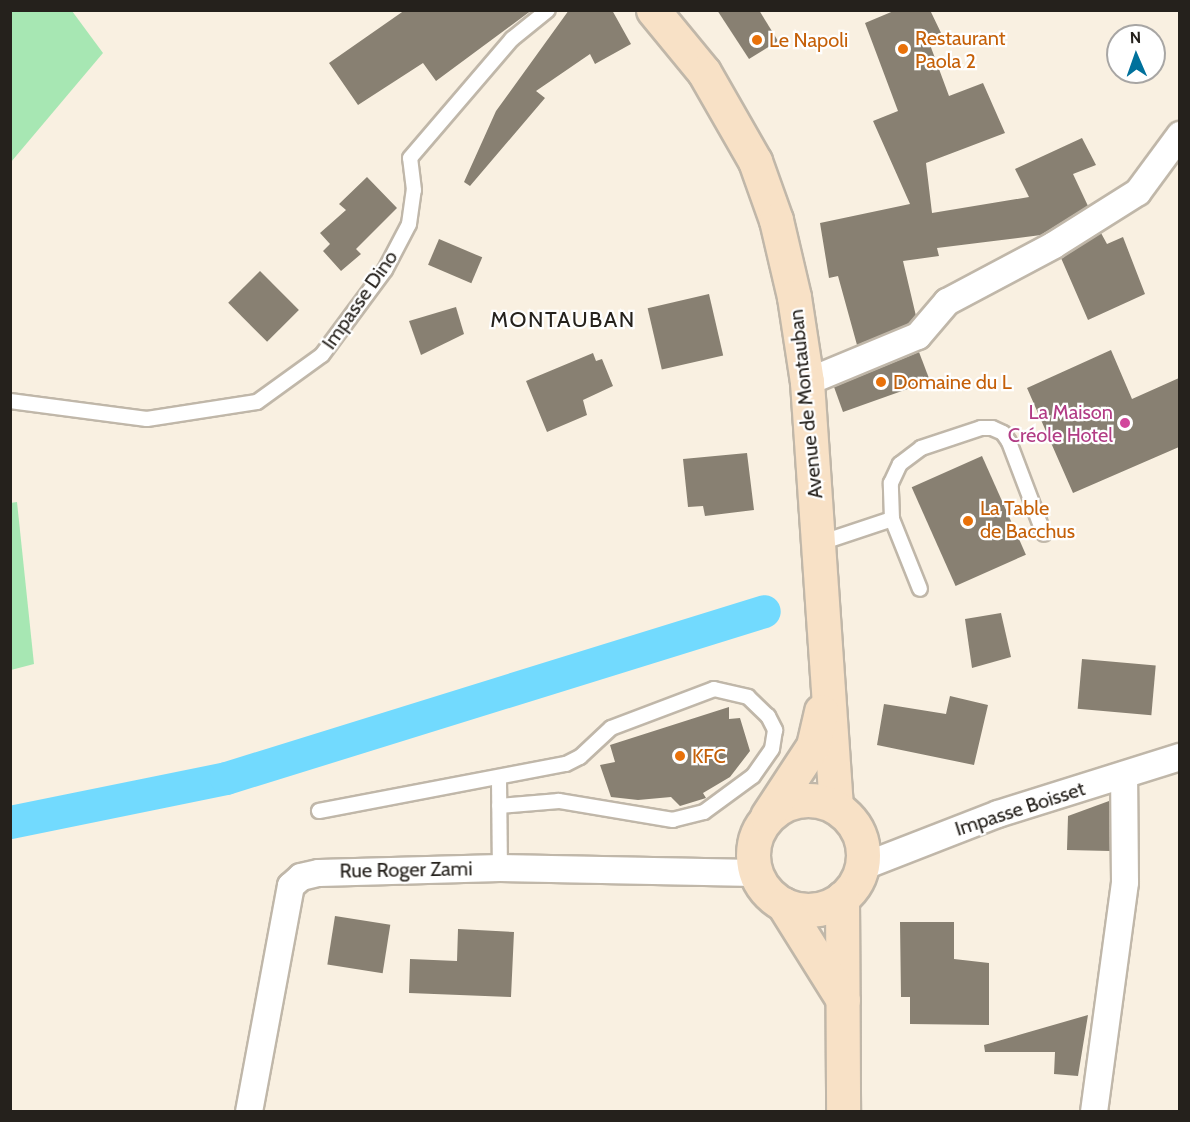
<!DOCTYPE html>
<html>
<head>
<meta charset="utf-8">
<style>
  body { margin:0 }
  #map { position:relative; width:1190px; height:1122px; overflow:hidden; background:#f9f0e1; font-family:Cabin,sans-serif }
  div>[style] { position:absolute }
  .green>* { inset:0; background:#a7e7b3 }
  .canal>* { height:33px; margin:-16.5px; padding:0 16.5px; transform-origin:16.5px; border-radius:16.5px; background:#72dafe }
  .building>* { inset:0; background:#888072; transform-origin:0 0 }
  .roads { filter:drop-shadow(2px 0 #c0b7a9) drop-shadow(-2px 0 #c0b7a9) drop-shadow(0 2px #c0b7a9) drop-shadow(0 -2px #c0b7a9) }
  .service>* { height:14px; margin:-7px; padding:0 7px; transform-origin:7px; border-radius:7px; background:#fff }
  .minor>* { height:26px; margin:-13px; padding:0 13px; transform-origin:13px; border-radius:13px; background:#fff }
  .secondary>* { height:33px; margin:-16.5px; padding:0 16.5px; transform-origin:16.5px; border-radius:16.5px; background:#f8e1c6 }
  .secondary>.ring { margin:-16.5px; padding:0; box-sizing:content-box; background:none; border:33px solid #f8e1c6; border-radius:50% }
  .dots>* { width:16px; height:16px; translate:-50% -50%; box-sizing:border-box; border:3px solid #fff; border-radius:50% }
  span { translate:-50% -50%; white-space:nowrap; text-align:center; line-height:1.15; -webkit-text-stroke:4.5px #fff; paint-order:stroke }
  .food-label { font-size:20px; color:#c56008 }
  .left { translate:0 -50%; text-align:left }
  .street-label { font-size:20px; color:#25211c }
  .hotel-label { font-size:20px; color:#b23c85 }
  .right { translate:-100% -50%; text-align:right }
  .quarter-label { font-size:22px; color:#25211c; letter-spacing:1.5px }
  .frame { position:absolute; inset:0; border:12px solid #25211c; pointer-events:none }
  .north { position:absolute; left:1106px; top:24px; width:60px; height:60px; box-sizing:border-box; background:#fff; border:2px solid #a8a6a4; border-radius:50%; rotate:358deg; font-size:16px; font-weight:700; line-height:24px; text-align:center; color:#25211c }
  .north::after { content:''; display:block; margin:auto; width:21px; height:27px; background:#00719c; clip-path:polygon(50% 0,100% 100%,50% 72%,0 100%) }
</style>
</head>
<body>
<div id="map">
  <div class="green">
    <i style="clip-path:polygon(11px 10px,72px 11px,103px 53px,11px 162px)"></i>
    <i style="clip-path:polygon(17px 502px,34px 664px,11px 670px,10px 503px)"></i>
  </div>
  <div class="canal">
    <i style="left:10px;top:822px;width:220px;rotate:-11.5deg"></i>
    <i style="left:226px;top:778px;width:563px;rotate:-17.24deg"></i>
  </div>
  <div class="building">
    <i style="clip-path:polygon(405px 10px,532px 10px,436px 81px,423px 63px,358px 105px,329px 63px)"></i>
    <i style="clip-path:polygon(569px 10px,612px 10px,631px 44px,595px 64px,590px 54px,536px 91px,545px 98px,470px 186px,464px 182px,496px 111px)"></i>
    <i style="clip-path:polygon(717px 10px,759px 10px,778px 41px,749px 59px)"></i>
    <i style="clip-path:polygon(896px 10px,930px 10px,943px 37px,929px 42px,949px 96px,983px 83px,1005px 133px,926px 163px,932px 213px,1029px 197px,1015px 169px,1082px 138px,1096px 165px,1073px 174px,1088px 206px,1041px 235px,937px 248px,939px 256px,903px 261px,916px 316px,909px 324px,857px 345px,838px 276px,829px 278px,820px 223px,910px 204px,873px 121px,898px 111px,865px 23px)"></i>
    <i style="clip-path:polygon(367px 177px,397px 208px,356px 249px,361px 254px,341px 271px,323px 251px,330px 244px,320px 233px,346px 210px,339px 204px)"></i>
    <i style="clip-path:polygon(1101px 233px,1107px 244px,1123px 237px,1145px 294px,1088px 320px,1061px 258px)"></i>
    <i style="left:439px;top:239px;width:47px;height:28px;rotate:23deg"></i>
    <i style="left:260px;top:271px;width:55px;height:45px;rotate:45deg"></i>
    <i style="left:709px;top:294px;width:63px;height:63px;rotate:77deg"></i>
    <i style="clip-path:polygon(456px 307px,464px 334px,421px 355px,409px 321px)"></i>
    <i style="clip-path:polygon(1111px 350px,1132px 399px,1179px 378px,1179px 447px,1073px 493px,1027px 388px)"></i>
    <i style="clip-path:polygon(919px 352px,930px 381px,843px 412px,834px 387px)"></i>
    <i style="clip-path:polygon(593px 353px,596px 361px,602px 359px,613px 386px,583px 400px,587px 415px,547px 432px,526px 381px)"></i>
    <i style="clip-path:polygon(747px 453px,754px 510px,705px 516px,703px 506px,688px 507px,683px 459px)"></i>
    <i style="left:982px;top:456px;width:108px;height:77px;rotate:66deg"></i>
    <i style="clip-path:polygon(1001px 613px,1011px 657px,972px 668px,965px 619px)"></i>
    <i style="left:1082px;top:659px;width:74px;height:50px;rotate:5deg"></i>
    <i style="clip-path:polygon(950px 696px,988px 705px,974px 765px,877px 745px,884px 704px,946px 714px)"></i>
    <i style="clip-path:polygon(729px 707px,729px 719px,740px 718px,750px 751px,730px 777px,703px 793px,706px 798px,680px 806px,671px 797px,638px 800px,611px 797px,600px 765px,615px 762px,610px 745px)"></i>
    <i style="clip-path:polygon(1109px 801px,1110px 851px,1067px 850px,1068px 816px)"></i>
    <i style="left:335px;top:916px;width:56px;height:49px;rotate:9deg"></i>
    <i style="clip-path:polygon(900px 922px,954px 922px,954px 959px,989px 963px,989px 1025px,910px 1024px,910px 997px,901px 997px)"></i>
    <i style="clip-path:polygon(458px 929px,514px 932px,511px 997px,409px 993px,410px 959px,457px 961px)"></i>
    <i style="clip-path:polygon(1088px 1015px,1078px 1076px,1054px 1074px,1055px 1052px,985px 1052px,984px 1045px)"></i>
  </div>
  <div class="roads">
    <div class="service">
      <i style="left:10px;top:401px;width:138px;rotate:7.5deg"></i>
      <i style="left:147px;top:419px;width:111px;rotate:-8.8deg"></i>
      <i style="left:257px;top:402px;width:80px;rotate:-35.9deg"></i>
      <i style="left:322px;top:355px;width:106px;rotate:-53.5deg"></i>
      <i style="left:385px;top:270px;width:52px;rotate:-62.4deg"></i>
      <i style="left:409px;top:224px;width:34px;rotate:-82deg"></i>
      <i style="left:414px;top:190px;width:32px;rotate:-97deg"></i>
      <i style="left:410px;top:158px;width:157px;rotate:-49.4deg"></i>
      <i style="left:512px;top:39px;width:46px;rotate:-38.9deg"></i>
      <i style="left:892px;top:519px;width:36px;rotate:-92deg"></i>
      <i style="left:891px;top:483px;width:21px;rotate:-65deg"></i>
      <i style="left:900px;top:464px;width:26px;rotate:-37deg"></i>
      <i style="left:921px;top:448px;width:63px;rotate:-18.4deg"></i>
      <i style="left:981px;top:428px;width:11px"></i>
      <i style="left:992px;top:428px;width:12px;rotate:24deg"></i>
      <i style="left:1003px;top:433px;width:11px;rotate:56deg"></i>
      <i style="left:1009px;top:442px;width:98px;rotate:69.2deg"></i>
      <i style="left:820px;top:543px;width:76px;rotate:-18.4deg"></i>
      <i style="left:892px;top:519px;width:75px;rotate:68.2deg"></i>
      <i style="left:499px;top:779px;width:89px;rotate:89.4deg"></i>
      <i style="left:319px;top:811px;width:251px;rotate:-10.8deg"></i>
      <i style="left:566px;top:764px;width:16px;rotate:-27deg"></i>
      <i style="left:580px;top:757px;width:42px;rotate:-43.1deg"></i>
      <i style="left:611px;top:728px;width:110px;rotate:-20.7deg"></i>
      <i style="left:714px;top:689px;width:35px;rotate:13deg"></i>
      <i style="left:748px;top:697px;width:28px;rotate:44deg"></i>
      <i style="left:768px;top:716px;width:16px;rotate:63deg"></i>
      <i style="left:775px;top:730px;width:19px;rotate:99deg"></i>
      <i style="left:772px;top:749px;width:33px;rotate:125deg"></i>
      <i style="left:753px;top:776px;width:61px;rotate:143.7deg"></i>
      <i style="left:704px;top:812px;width:32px;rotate:166deg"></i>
      <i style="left:673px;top:820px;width:116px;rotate:-170.5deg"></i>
      <i style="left:559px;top:801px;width:60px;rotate:175.2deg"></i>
    </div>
    <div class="minor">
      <i style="left:807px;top:382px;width:120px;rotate:-22.5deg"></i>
      <i style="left:918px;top:336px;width:45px;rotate:-49.5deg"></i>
      <i style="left:947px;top:302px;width:121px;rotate:-28deg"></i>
      <i style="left:1054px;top:245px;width:99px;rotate:-32.2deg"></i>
      <i style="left:1138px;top:192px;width:71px;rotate:-53.6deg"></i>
      <i style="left:862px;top:867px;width:146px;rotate:-21.3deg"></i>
      <i style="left:998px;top:814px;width:191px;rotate:-17.4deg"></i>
      <i style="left:249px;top:1112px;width:230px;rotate:-79.5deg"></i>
      <i style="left:291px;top:886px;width:13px;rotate:-42deg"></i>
      <i style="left:301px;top:877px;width:18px;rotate:-13deg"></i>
      <i style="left:319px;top:873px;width:181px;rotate:-1.6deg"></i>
      <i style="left:500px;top:868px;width:255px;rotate:1.1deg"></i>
      <i style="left:1094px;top:1112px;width:232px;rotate:-82.3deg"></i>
      <i style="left:1125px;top:882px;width:107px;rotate:-90.5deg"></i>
    </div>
    <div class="secondary">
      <i style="left:653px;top:10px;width:80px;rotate:50.6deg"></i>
      <i style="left:704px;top:72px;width:103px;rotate:60.2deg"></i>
      <i style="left:755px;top:161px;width:63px;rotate:70.4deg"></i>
      <i style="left:776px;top:220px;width:79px;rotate:76.8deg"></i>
      <i style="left:794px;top:297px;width:86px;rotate:81.3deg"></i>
      <i style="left:807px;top:382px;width:426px;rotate:86.1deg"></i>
      <i class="ring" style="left:753px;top:800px;width:77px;height:77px"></i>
      <i style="left:767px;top:816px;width:84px;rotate:-56.7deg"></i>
      <i style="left:813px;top:746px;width:36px;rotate:-77deg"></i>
      <i style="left:842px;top:898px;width:214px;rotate:89.7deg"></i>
      <i style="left:783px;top:904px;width:113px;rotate:58deg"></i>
    </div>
  </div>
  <div class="dots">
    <i style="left:757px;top:40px;background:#e8710a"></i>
    <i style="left:903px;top:49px;background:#e8710a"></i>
    <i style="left:881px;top:382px;background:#e8710a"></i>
    <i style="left:1125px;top:423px;background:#d1479c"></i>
    <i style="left:968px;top:521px;background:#e8710a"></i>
    <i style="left:680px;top:756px;background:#e8710a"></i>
  </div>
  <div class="food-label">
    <span class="left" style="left:915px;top:50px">Restaurant<br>Paola 2</span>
    <span class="left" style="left:769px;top:40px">Le Napoli</span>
    <span class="left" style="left:893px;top:382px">Domaine du L</span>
    <span class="left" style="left:980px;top:520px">La Table<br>de Bacchus</span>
    <span class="left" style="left:692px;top:756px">KFC</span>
  </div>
  <div class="street-label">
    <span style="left:360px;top:300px;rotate:-55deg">Impasse Dino</span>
    <span style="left:806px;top:404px;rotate:-96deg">Avenue de Montauban</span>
    <span style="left:1020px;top:809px;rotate:-18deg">Impasse Boisset</span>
    <span style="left:406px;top:870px;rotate:-1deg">Rue Roger Zami</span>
  </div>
  <div class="hotel-label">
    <span class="right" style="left:1113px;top:424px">La Maison<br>Créole Hotel</span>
  </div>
  <div class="quarter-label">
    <span style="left:563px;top:320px">MONTAUBAN</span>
  </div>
  <div class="frame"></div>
  <div class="north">N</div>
</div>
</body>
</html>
